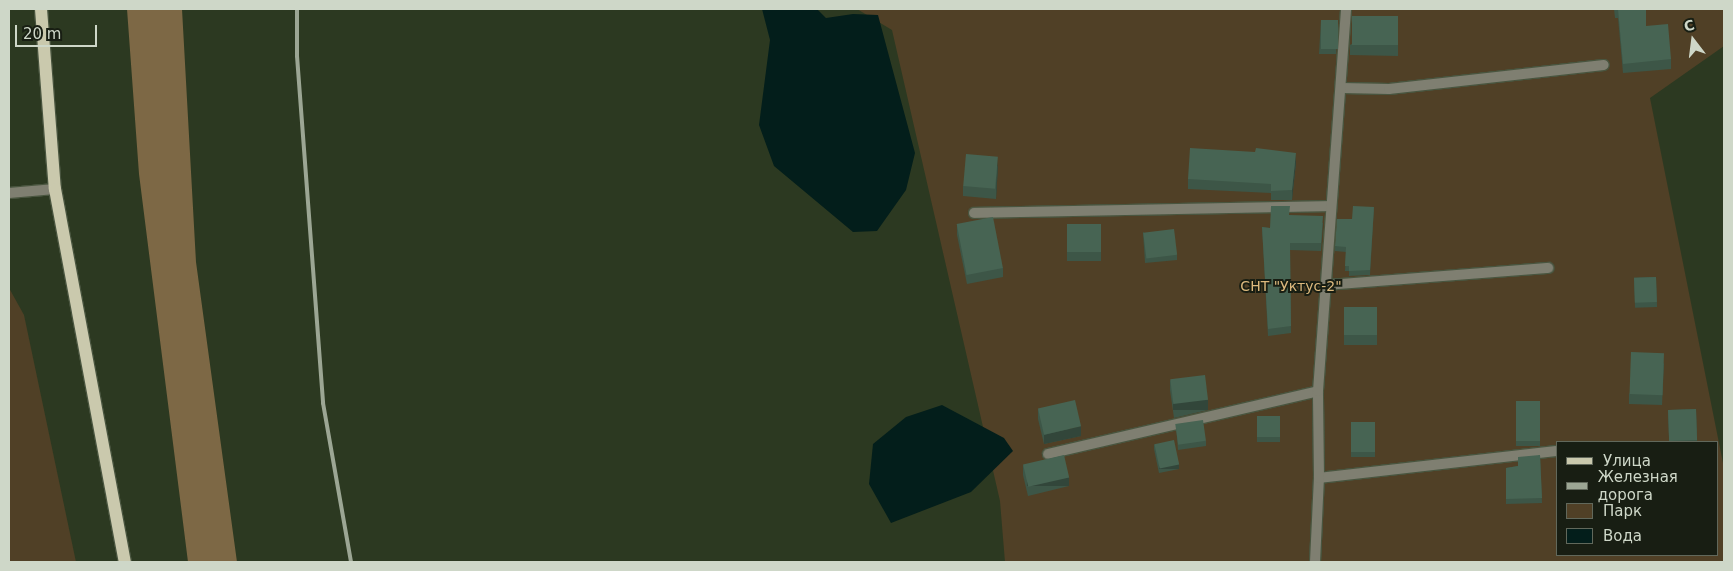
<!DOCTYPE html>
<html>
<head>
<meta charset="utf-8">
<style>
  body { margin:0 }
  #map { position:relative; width:1733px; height:571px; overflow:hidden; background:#2c3921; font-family:"DejaVu Sans",sans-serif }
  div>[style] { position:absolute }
  .green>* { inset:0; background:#504026 }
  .forest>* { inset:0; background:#7d6845 }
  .water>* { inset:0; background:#031e1b }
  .roads { filter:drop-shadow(1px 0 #49553f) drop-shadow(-1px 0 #49553f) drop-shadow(0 1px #49553f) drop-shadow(0 -1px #49553f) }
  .lane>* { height:10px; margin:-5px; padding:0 5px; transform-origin:5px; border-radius:5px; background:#7f7f71 }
  .street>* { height:10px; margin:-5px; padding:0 5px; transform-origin:5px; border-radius:5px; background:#7f7f71 }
  .primary>* { height:12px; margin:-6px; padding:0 6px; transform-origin:6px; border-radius:6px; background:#cac9ad }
  .rail>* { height:4px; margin:-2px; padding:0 2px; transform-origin:2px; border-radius:2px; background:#9ca694 }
  .wall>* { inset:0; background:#3d5647; transform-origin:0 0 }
  .shaded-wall>* { inset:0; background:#32463a; transform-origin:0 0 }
  .building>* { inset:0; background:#476453; transform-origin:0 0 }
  span { translate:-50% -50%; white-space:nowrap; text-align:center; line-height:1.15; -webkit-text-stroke:4px #181e13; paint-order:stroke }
  .park-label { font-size:14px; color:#dcb97d }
  .frame { position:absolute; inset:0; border:10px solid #ced7c8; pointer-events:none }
  .legend { position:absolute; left:1556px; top:441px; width:162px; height:115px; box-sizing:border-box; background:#181e13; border:1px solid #61685b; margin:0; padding:6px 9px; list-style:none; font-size:15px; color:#ced7c8 }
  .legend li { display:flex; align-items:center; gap:10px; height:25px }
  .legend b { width:25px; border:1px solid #61685b }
  .north { position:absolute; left:1668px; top:15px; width:50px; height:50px; -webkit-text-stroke:4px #181e13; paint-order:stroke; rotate:345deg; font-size:14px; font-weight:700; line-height:20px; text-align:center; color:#ced7c8 }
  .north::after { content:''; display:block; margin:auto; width:18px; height:22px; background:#ced7c8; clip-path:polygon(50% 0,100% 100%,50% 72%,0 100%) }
  .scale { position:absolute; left:15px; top:25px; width:82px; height:22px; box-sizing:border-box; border:2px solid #ced7c8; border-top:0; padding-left:6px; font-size:15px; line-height:18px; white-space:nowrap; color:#ced7c8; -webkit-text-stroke:4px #181e13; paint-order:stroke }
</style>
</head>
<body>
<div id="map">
  <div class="green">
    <i style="clip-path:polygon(evenodd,857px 9px,1723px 9px,1724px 46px,1650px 98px,1724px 468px,1724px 562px,1005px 562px,1000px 501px,892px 30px,857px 9px,1557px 442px,1717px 442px,1717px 555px,1557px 555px,1557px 442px)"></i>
    <i style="clip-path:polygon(9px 288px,24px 315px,76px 562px,9px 562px)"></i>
  </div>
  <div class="forest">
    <i style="clip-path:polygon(127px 9px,182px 9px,196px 262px,237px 562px,188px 562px,139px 174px)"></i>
  </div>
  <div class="water">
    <i style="clip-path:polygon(762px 9px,817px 9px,826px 18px,853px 14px,878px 15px,915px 153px,906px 190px,877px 231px,853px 232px,774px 166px,759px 125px,770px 40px)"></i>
    <i style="clip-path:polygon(942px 405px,1004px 438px,1013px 451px,971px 492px,891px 523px,869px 484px,873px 444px,906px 417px)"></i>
  </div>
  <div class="roads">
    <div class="lane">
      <i style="left:1342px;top:88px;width:47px;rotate:1.2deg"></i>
      <i style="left:1389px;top:89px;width:216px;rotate:-6.4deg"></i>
      <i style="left:974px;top:213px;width:355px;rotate:-1.1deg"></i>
      <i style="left:1327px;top:285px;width:222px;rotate:-4.4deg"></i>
      <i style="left:1048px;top:454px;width:277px;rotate:-13.1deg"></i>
      <i style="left:1319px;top:478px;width:238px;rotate:-6.5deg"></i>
    </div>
    <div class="street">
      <i style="left:9px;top:193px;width:46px;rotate:-5deg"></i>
      <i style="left:1315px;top:562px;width:84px;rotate:-87.3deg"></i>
      <i style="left:1319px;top:478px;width:87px;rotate:-90.7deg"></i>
      <i style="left:1318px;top:391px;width:383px;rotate:-85.8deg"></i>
    </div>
    <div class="primary">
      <i style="left:41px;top:9px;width:181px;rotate:85.6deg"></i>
      <i style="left:55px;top:189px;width:380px;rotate:79.4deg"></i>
    </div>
  </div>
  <div class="rail">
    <i style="left:297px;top:9px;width:47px;rotate:90deg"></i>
    <i style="left:297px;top:56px;width:348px;rotate:85.7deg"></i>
    <i style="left:323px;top:403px;width:161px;rotate:80deg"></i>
  </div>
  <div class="wall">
    <i style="clip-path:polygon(1614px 9px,1646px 9px,1646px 26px,1671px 59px,1671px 69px,1623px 73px,1618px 18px,1615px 18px)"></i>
    <i style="clip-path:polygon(1398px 16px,1398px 56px,1350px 55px,1350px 45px)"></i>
    <i style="clip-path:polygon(1321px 20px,1338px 25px,1336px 54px,1319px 54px)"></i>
    <i style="clip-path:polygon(1296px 163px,1292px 200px,1271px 200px,1271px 193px,1188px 189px,1188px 179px)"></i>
    <i style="clip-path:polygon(998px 166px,996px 199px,963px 196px,963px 186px)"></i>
    <i style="clip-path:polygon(1374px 207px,1370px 275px,1349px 276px,1349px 271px,1345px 271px,1346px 252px,1335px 251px,1335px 246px,1352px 219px)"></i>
    <i style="clip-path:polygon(1290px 215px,1323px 223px,1321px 251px,1290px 250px,1291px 333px,1268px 336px,1262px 227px,1270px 228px)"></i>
    <i style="left:1067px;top:224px;width:34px;height:37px"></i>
    <i style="clip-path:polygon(957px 225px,1003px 268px,1003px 277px,967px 284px,957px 235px)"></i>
    <i style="clip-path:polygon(1143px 232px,1177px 255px,1177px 260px,1145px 263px)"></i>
    <i style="left:1656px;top:277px;width:30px;height:22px;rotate:88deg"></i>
    <i style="left:1377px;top:307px;width:38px;height:33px;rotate:90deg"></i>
    <i style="clip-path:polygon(1664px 363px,1662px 405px,1629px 404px,1629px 394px)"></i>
    <i style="clip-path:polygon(1170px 380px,1208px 410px,1174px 418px,1170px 390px)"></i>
    <i style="left:1540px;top:401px;width:45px;height:24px;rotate:90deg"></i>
    <i style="clip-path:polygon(1038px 409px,1081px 436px,1044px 444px,1038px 419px)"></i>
    <i style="left:1696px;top:409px;width:33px;height:28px;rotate:88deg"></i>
    <i style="left:1280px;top:416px;width:26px;height:23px;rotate:90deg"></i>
    <i style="left:1351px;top:422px;width:24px;height:35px"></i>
    <i style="clip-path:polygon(1176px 426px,1206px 441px,1206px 446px,1178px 450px)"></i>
    <i style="clip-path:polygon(1154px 444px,1179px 469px,1159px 473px,1154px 449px)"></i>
    <i style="clip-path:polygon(1540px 455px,1542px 503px,1506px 504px,1506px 468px,1518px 466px)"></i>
    <i style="clip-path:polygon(1023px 465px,1069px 486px,1028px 496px,1023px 475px)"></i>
  </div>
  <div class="shaded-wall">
    <i style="clip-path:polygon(1296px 153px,1296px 163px,1292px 200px,1292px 190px)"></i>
    <i style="clip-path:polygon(998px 157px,998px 166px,996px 199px,996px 189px)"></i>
    <i style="left:1208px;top:400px;width:10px;height:35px;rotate:90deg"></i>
    <i style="clip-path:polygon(1081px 426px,1081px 436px,1044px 444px,1044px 435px)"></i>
    <i style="left:1179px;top:464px;width:5px;height:20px;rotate:90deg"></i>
    <i style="left:1069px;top:477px;width:9px;height:42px;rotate:90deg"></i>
  </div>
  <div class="building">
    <i style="clip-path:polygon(1618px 9px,1646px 9px,1646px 26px,1668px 24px,1671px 59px,1623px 64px)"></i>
    <i style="left:1352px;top:16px;width:46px;height:29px"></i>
    <i style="left:1321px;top:20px;width:17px;height:29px"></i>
    <i style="clip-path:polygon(1190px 148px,1255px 152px,1256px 148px,1296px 153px,1292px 190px,1271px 191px,1271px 184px,1188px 179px)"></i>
    <i style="left:966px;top:154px;width:32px;height:32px;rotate:5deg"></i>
    <i style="clip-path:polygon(1271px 206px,1290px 206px,1289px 215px,1323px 216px,1321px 243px,1290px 243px,1291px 326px,1268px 329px,1262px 227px,1270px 228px)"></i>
    <i style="clip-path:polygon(1353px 206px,1374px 207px,1370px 270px,1349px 271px,1349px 266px,1345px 266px,1346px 247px,1335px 246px,1337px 219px,1352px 219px)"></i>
    <i style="left:993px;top:217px;width:52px;height:37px;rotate:79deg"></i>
    <i style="left:1067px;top:224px;width:34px;height:28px"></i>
    <i style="left:1174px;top:229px;width:26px;height:31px;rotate:83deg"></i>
    <i style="left:1656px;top:277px;width:25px;height:22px;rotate:88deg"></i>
    <i style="left:1377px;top:307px;width:28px;height:33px;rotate:90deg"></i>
    <i style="left:1631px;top:352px;width:33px;height:42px;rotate:2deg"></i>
    <i style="left:1205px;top:375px;width:25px;height:35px;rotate:83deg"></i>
    <i style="left:1075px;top:400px;width:27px;height:38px;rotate:77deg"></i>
    <i style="left:1540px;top:401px;width:40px;height:24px;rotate:90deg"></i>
    <i style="left:1696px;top:409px;width:31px;height:28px;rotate:88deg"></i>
    <i style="left:1280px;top:416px;width:21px;height:23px;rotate:90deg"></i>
    <i style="left:1203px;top:420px;width:21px;height:28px;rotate:82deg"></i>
    <i style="left:1351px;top:422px;width:24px;height:30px"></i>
    <i style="left:1174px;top:440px;width:25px;height:20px;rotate:78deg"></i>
    <i style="left:1064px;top:455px;width:23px;height:42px;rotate:77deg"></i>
    <i style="clip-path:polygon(1540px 455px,1542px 498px,1506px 499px,1506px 468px,1518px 466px,1518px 457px)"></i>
  </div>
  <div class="park-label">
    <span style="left:1291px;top:286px">СНТ "Уктус-2"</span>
  </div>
  <div class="frame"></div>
  <ul class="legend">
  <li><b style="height:6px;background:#cac9ad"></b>Улица</li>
  <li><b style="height:6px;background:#9ca694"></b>Железная дорога</li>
  <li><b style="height:14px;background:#504026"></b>Парк</li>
  <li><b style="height:14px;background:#031e1b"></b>Вода</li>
  </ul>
  <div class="north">С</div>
  <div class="scale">20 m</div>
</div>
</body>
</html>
